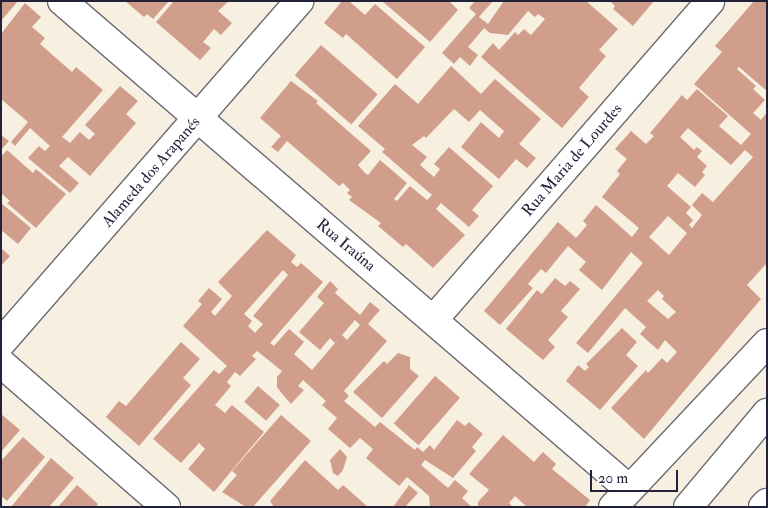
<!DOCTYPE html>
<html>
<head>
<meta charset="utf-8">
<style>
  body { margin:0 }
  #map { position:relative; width:768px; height:508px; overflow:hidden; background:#f7efe0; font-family:"IM FELL Double Pica",serif }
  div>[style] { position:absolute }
  .building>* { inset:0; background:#d19e8c; transform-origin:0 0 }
  .roads { filter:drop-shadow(1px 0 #6d6a75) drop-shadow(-1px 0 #6d6a75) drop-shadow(0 1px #6d6a75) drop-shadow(0 -1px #6d6a75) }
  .minor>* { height:28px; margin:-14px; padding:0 14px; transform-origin:14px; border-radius:14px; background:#fff }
  .major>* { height:28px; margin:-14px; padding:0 14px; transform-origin:14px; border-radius:14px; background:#fff }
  span { translate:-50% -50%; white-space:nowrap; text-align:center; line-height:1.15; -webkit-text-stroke:5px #fff; paint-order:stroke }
  .street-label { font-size:16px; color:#22223b }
  .frame { position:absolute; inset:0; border:2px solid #22223b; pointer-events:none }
  .scale { position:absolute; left:590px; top:470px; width:88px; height:22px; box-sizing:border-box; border:2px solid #22223b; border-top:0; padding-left:6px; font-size:15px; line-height:18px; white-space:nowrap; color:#22223b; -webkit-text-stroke:4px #fff; paint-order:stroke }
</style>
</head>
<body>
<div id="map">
  <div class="building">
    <i style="clip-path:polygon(1px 1px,18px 1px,1px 21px)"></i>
    <i style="clip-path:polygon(125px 1px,169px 1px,153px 19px,147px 14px,144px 17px)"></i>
    <i style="clip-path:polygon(174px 1px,229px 1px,218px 11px,232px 23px,221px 35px,214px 29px,203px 42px,211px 48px,200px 60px,156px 22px)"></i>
    <i style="clip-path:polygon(342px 1px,349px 1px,365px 15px,375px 4px,425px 47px,397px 79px,346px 34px,343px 38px,324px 23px)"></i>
    <i style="clip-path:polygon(382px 1px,449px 1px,458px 10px,430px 42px)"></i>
    <i style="clip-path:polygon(475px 1px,493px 1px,479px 17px,488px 24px,504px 1px,586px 1px,618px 29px,599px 50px,606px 56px,579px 88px,589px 97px,562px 128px,481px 57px,493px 43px,499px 50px,515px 32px,518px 35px,524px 29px,531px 35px,545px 19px,538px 14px,535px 17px,528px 11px,508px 35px,490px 33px,484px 28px,468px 47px,478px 55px,470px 66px,460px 57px,454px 64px,442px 53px,476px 14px,469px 8px)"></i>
    <i style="clip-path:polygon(610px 1px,654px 1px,633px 26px,613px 9px,615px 6px)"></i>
    <i style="clip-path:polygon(evenodd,754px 1px,767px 1px,767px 91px,739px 67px,737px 69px,756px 86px,753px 89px,765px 100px,753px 113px,761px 120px,767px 112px,767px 263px,747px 285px,761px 299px,644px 439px,611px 408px,646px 370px,648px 373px,662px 358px,667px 363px,677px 352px,665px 340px,658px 350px,640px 334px,646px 327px,625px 308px,588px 353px,576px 343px,643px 263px,631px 252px,602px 290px,579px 270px,586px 262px,568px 246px,546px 273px,541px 269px,528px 284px,533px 288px,500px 325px,484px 311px,558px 222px,576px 238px,587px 225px,583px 221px,596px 205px,632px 237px,639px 228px,602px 197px,620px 174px,617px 171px,627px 159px,615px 149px,631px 131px,646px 144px,654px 136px,650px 133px,682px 95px,687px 100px,697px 89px,728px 116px,719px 126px,741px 145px,751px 134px,694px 84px,722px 52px,715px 46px,754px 1px,688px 128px,731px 165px,745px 150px,753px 157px,713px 202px,702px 193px,692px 205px,702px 215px,692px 228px,689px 225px,693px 220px,686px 213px,691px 207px,667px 186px,678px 173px,695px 187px,705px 175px,702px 172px,707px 166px,697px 157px,702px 151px,697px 147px,694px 150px,680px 137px,688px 128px,754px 1px,668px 216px,687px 233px,669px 255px,649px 237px,668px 216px,754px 1px,658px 290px,664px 296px,662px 299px,676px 312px,668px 319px,647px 301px,658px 290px)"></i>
    <i style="clip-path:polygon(25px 3px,41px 17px,32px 27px,45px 38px,40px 44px,72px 72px,76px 67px,103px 90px,62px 137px,70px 143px,80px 132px,89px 140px,95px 134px,85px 125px,120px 86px,138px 101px,126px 114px,136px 123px,90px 176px,68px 157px,59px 166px,79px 183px,70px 193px,28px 158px,39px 146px,45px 151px,50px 146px,30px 128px,15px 146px,11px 142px,28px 122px,1px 99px,1px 34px)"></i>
    <i style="left:321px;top:45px;width:75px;height:40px;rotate:41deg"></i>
    <i style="clip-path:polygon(451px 66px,481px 94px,495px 79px,541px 119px,519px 144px,536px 158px,527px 168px,516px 159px,499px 179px,461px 147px,481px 122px,499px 138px,504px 131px,480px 110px,469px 122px,454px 109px,426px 138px,424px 136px,412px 145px,427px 157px,420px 165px,434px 177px,440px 169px,434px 164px,449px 147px,493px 186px,472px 210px,479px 216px,469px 227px,441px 203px,436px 209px,465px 235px,433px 268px,406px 244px,403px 247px,378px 226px,381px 223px,349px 200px,352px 197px,347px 193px,350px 190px,343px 183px,339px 186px,287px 141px,278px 152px,271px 147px,281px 136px,260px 118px,291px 81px,318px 101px,316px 103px,371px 151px,358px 165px,365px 173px,368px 175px,380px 160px,407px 183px,394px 199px,397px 201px,410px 186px,427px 200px,432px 195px,382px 152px,385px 149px,358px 126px,395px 84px,418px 104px)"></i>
    <i style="clip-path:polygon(1px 135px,9px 141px,1px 150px)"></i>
    <i style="clip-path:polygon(7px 150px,33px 173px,36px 169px,66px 194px,36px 228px,7px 203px,10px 201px,1px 193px,1px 157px)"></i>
    <i style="clip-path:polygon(1px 203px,31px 228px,18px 244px,1px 230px)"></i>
    <i style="clip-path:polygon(evenodd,267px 230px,296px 255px,291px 262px,297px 267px,301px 263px,323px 282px,270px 343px,274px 346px,289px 329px,304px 342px,294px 354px,312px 370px,335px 343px,330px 338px,320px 350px,299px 332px,324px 303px,317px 297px,330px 281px,338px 289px,335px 293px,360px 315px,370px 302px,380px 310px,368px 324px,387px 341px,344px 391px,349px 396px,344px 401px,375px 427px,380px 422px,415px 450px,417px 447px,423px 452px,430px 445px,434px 450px,457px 420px,465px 426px,469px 422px,483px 434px,472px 447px,476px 451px,453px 478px,425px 460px,421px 465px,448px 488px,455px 480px,468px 491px,462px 498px,472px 507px,430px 507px,429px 496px,407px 477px,399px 486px,366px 458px,373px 449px,360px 438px,350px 448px,328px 429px,337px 418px,322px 405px,326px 401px,303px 380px,298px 386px,304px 390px,291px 404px,283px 395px,277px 387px,277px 377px,282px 371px,257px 351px,252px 356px,256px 359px,240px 376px,235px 372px,227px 382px,231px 386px,215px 405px,225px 413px,232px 405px,264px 432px,214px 492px,188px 469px,205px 449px,199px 443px,181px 463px,153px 439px,214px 370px,219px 374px,227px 366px,183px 326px,202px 304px,198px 301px,209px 288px,222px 299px,211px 312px,215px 316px,232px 296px,218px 282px,267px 230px,283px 270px,288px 275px,253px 316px,263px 324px,255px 333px,248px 326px,252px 321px,244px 314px,283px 270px,267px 230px,355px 320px,360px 325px,347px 340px,342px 335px,355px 320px)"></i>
    <i style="clip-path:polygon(1px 248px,10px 256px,1px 266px)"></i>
    <i style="clip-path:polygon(555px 278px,565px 286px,570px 281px,580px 289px,561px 311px,568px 317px,548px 340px,555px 347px,543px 360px,506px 329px,537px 290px,542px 294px)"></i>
    <i style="clip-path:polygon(622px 328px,637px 342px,626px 355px,638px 366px,600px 410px,566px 381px,578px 365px,585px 371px,589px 367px,586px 364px)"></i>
    <i style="clip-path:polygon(181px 342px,200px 359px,183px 378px,191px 385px,139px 446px,106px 417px,119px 401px,126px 406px)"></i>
    <i style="clip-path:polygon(398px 353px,410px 357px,410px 369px,419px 376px,382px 418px,353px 392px,384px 361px,387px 364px)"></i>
    <i style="left:435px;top:376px;width:33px;height:63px;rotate:41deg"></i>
    <i style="left:258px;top:386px;width:29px;height:21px;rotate:41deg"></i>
    <i style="clip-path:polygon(1px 414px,20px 430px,1px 452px)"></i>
    <i style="clip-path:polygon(281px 415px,311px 441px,253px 507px,246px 507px,222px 492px,237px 475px,232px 471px)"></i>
    <i style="clip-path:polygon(503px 435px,534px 462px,543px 452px,556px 464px,552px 469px,590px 500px,585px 507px,527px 507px,515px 496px,509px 503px,513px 507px,478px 507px,478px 502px,489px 490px,469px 474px)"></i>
    <i style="clip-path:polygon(23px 437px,45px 457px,7px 501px,1px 496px,1px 461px)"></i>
    <i style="clip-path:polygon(340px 449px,347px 457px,343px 470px,338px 476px,333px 473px,330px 460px)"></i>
    <i style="clip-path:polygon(51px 458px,74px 478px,49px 507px,11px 507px)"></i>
    <i style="clip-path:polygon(305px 460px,338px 490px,343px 485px,368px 507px,274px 507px,270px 501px)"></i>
    <i style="clip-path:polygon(77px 485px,98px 504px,96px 507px,58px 507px)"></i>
    <i style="clip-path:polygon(409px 485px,418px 493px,405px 507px,393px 507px)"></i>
  </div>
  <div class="roads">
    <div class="minor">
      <i style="left:62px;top:1px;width:748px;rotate:40.72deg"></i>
      <i style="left:434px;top:319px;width:421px;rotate:-49deg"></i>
      <i style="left:1px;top:343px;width:454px;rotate:-48.9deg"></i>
      <i style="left:1px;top:363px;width:219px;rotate:41.1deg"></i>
    </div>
    <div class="major">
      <i style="left:613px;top:507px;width:225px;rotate:-46.8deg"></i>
      <i style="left:688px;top:507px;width:123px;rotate:-50deg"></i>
      <i style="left:763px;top:507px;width:6px;rotate:-45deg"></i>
    </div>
  </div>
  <div class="street-label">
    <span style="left:572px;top:160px;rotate:-49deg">Rua Maria de Lourdes</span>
    <span style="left:151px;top:172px;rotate:-49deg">Alameda dos Arapanés</span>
    <span style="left:346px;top:245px;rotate:40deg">Rua Iraúna</span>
  </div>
  <div class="frame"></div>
  <div class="scale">20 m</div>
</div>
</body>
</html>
